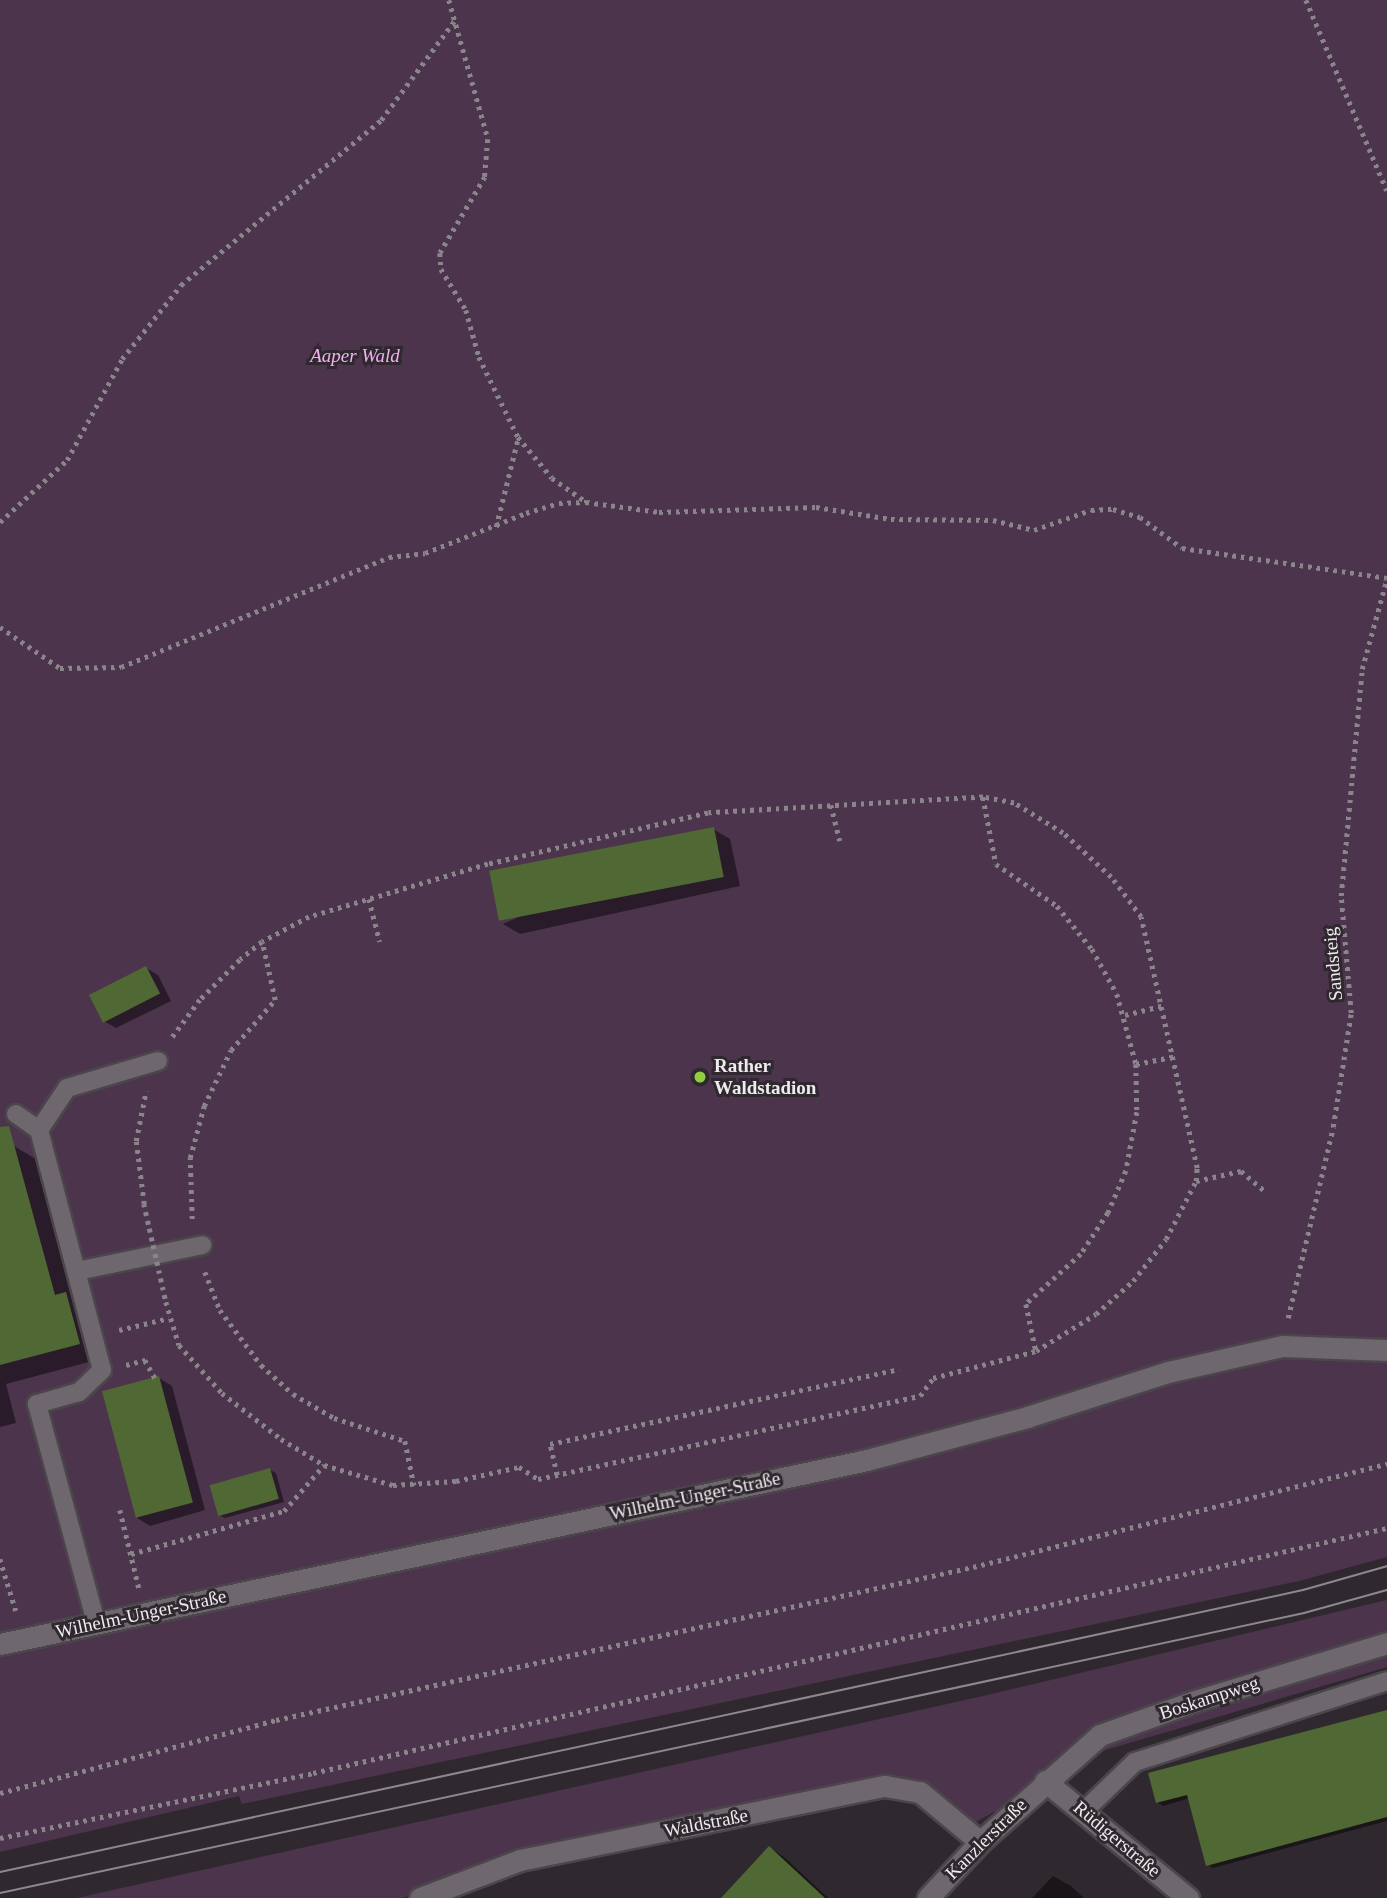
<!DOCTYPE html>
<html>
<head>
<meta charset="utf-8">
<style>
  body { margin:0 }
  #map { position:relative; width:1387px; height:1898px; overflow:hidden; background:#2f292f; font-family:Georgia,serif }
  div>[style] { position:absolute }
  .green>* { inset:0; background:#4d344d }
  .shadow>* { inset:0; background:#0007 }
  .building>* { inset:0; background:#506934; transform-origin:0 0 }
  .path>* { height:4.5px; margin-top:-2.25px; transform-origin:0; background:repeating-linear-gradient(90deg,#8a858a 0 3.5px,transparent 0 8.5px) }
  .roads { filter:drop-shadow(2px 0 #4b464b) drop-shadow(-2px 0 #4b464b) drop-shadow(0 2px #4b464b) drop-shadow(0 -2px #4b464b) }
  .lane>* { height:18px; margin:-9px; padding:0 9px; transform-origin:9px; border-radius:9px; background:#6e676e }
  .street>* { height:21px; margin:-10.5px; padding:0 10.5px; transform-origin:10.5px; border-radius:10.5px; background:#6e676e }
  .tram>* { height:2px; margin:-1px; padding:0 1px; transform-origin:1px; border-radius:1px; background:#8d888d }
  .path-bridge>* { height:4.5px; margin-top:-2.25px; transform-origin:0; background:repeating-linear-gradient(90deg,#8a858a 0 3.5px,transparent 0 8.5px) }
  .dots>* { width:19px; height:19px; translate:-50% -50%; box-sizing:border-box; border:4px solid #2f292f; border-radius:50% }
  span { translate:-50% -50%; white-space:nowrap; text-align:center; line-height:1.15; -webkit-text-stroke:6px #2f292f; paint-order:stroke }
  .park-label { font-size:19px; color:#f2b0f2; font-style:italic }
  .street-label { font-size:19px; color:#eeeaee }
  .poi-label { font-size:19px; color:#eeeaee; font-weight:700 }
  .left { translate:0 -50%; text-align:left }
</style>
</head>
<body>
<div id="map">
  <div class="green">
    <i style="clip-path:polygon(0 0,1387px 0,1387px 1557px,1299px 1581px,242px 1804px,239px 1796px,0 1852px)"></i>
    <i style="clip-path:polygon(1387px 1600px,1387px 1667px,1102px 1751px,976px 1822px,921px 1789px,507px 1860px,403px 1898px,77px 1898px,983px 1696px)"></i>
  </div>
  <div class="shadow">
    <i style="clip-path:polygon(713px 829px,730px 839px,740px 886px,520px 934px,503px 924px)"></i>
    <i style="clip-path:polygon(146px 968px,158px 975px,171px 1001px,116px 1028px,104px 1021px)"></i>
    <i style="clip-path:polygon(14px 1146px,39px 1161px,104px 1358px,6px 1384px,16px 1423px,0 1427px,0 1150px)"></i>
    <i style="clip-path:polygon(159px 1378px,172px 1386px,205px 1510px,150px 1526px,137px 1518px)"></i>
    <i style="clip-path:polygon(270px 1470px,276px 1473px,284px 1502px,225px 1518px,219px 1515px)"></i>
    <i style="clip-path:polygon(1387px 1712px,1387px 1821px,1213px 1868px,1207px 1864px,1190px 1798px,1163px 1806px,1157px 1802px)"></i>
    <i style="clip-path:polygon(770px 1848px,784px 1857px,828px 1898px,723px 1898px)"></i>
    <i style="clip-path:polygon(1053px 1876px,1071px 1886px,1084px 1898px,1032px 1898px)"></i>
  </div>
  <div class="building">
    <i style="left:714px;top:827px;width:51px;height:229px;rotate:79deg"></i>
    <i style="left:146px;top:966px;width:31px;height:64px;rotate:63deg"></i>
    <i style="clip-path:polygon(9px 1126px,55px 1295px,66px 1292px,80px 1344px,0 1365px,0 1127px)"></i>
    <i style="left:159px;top:1376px;width:131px;height:59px;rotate:75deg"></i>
    <i style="left:270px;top:1468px;width:32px;height:63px;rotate:74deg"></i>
    <i style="clip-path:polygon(1387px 1710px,1387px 1817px,1206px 1866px,1187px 1795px,1156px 1803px,1148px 1773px)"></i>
    <i style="clip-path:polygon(769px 1846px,825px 1898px,721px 1898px)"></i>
  </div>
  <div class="path">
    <i style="left:449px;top:0;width:144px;rotate:74.3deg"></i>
    <i style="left:488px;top:139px;width:38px;rotate:95deg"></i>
    <i style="left:485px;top:177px;width:88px;rotate:120.6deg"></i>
    <i style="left:440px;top:253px;width:16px;rotate:86deg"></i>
    <i style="left:441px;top:269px;width:48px;rotate:58.6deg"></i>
    <i style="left:466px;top:310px;width:49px;rotate:74.5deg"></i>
    <i style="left:479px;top:357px;width:89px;rotate:64deg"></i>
    <i style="left:518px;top:437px;width:53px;rotate:50.3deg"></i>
    <i style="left:552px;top:478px;width:40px;rotate:34.9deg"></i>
    <i style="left:1306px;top:0;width:207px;rotate:67deg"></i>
    <i style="left:0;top:522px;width:91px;rotate:-42.8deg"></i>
    <i style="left:67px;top:460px;width:115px;rotate:-61.4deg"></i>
    <i style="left:122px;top:359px;width:95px;rotate:-51.4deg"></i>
    <i style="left:181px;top:285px;width:259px;rotate:-39.5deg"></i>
    <i style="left:381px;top:120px;width:124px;rotate:-53.5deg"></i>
    <i style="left:496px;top:527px;width:92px;rotate:-76.1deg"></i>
    <i style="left:0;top:627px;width:73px;rotate:34.3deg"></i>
    <i style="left:60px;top:668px;width:61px;rotate:-0.9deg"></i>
    <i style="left:121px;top:667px;width:290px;rotate:-22.3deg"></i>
    <i style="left:389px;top:557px;width:36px;rotate:-6deg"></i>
    <i style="left:425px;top:553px;width:109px;rotate:-21.6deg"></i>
    <i style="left:526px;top:513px;width:34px;rotate:-17deg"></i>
    <i style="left:559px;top:503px;width:27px;rotate:-2deg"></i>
    <i style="left:586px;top:502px;width:74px;rotate:7.8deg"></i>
    <i style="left:659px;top:512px;width:157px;rotate:-1.8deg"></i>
    <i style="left:816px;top:507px;width:76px;rotate:9.1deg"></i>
    <i style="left:891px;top:519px;width:102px;rotate:0.6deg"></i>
    <i style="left:993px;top:520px;width:42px;rotate:13.7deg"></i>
    <i style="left:1034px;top:530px;width:60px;rotate:-19.3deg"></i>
    <i style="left:1091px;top:510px;width:22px;rotate:-3deg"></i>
    <i style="left:1113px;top:509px;width:28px;rotate:17deg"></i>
    <i style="left:1140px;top:517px;width:52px;rotate:36.4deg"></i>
    <i style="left:1182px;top:548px;width:207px;rotate:8.3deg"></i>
    <i style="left:983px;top:797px;width:68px;rotate:79deg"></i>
    <i style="left:996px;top:864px;width:74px;rotate:34.5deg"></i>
    <i style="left:1057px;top:906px;width:55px;rotate:50.9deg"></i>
    <i style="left:1092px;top:949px;width:51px;rotate:60.9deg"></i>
    <i style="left:1117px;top:994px;width:73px;rotate:74.8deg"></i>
    <i style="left:1136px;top:1064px;width:48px;rotate:88.8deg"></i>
    <i style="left:1137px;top:1112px;width:60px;rotate:100.6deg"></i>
    <i style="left:1126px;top:1171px;width:46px;rotate:113.2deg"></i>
    <i style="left:1108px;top:1213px;width:49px;rotate:123.4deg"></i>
    <i style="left:1081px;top:1254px;width:74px;rotate:137.7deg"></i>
    <i style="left:1026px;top:1304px;width:48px;rotate:78deg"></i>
    <i style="left:831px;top:805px;width:37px;rotate:76deg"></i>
    <i style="left:369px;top:899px;width:44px;rotate:75.7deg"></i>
    <i style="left:1125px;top:1015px;width:38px;rotate:-14deg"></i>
    <i style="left:1136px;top:1064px;width:38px;rotate:-11deg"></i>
    <i style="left:1196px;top:1181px;width:46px;rotate:-12.5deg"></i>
    <i style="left:1241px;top:1171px;width:31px;rotate:40deg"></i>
    <i style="left:144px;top:1204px;width:64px;rotate:-97.2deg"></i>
    <i style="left:136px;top:1141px;width:51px;rotate:-78.7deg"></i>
    <i style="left:192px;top:1219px;width:61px;rotate:-91.9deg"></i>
    <i style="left:190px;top:1158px;width:54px;rotate:-74.9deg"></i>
    <i style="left:204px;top:1106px;width:62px;rotate:-64.3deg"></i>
    <i style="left:231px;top:1050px;width:67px;rotate:-48.7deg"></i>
    <i style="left:275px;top:1000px;width:59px;rotate:-102.6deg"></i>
    <i style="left:205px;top:1272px;width:41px;rotate:68.5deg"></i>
    <i style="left:220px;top:1310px;width:69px;rotate:53.3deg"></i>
    <i style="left:261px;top:1365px;width:43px;rotate:42.2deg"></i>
    <i style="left:293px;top:1394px;width:48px;rotate:30.3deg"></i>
    <i style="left:334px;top:1418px;width:75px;rotate:17.9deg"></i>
    <i style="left:405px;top:1441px;width:45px;rotate:78.4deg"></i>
    <i style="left:166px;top:1302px;width:45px;rotate:73.2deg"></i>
    <i style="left:179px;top:1345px;width:64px;rotate:48.1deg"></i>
    <i style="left:222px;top:1393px;width:75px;rotate:37.9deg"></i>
    <i style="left:281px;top:1439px;width:50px;rotate:31.2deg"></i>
    <i style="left:324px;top:1465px;width:72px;rotate:16.2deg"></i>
    <i style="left:393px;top:1485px;width:63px;rotate:-3.6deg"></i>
    <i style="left:456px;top:1481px;width:65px;rotate:-12.5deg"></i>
    <i style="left:519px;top:1467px;width:22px;rotate:32deg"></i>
    <i style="left:538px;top:1479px;width:391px;rotate:-12.3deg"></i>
    <i style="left:920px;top:1396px;width:22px;rotate:-54deg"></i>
    <i style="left:933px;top:1378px;width:106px;rotate:-14.7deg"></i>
    <i style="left:1036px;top:1351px;width:70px;rotate:-31.7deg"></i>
    <i style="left:1096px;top:1314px;width:50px;rotate:-41.7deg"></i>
    <i style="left:1133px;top:1281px;width:53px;rotate:-51.8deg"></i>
    <i style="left:1166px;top:1239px;width:65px;rotate:-62.7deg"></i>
    <i style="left:1196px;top:1181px;width:13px;rotate:-86deg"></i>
    <i style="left:1197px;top:1168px;width:257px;rotate:-102.6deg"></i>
    <i style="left:1141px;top:917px;width:50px;rotate:-126.9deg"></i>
    <i style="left:1111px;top:877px;width:65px;rotate:-137.5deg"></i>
    <i style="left:1063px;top:833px;width:57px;rotate:-148.5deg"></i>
    <i style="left:1014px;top:803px;width:32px;rotate:-169deg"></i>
    <i style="left:983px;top:797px;width:275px;rotate:176.7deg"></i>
    <i style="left:708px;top:813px;width:226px;rotate:166.9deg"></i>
    <i style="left:488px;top:864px;width:187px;rotate:163.5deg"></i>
    <i style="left:309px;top:917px;width:53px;rotate:152deg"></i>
    <i style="left:262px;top:942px;width:28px;rotate:141deg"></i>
    <i style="left:240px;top:960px;width:57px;rotate:135deg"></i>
    <i style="left:200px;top:1000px;width:49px;rotate:126.6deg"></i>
    <i style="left:1288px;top:1318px;width:196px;rotate:-76.7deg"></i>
    <i style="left:1333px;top:1127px;width:115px;rotate:-81deg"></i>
    <i style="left:1351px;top:1013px;width:117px;rotate:-94.9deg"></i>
    <i style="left:1341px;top:896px;width:228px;rotate:-84.7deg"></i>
    <i style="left:1362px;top:669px;width:94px;rotate:-74.6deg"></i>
    <i style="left:119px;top:1330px;width:51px;rotate:-13.5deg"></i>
    <i style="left:126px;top:1365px;width:20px;rotate:-15deg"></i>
    <i style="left:145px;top:1360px;width:21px;rotate:61deg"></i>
    <i style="left:557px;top:1475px;width:32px;rotate:-103deg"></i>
    <i style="left:550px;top:1444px;width:357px;rotate:-12.1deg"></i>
    <i style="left:120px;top:1510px;width:80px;rotate:76.3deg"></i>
    <i style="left:131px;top:1554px;width:159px;rotate:-15.7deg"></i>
    <i style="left:284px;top:1511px;width:61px;rotate:-49deg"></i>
    <i style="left:0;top:1559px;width:54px;rotate:72.9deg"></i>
    <i style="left:0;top:1793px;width:285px;rotate:-14.8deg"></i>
    <i style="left:276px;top:1720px;width:714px;rotate:-12.38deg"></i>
    <i style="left:973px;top:1567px;width:427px;rotate:-14deg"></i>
    <i style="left:0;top:1838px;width:320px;rotate:-11.7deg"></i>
    <i style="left:313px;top:1773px;width:1102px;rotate:-12.85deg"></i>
  </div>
  <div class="roads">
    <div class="lane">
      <i style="left:16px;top:1114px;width:28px;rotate:35deg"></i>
      <i style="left:39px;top:1130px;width:248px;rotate:75.3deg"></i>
      <i style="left:102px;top:1370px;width:32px;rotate:136deg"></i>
      <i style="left:79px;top:1392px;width:44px;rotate:164.1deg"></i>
      <i style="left:37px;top:1404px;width:227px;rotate:74.9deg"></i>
      <i style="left:39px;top:1130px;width:50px;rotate:-56.3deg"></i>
      <i style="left:67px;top:1088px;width:95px;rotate:-16.5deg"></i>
      <i style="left:77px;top:1271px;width:128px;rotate:-11.7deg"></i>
      <i style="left:1083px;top:1812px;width:72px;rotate:-43.9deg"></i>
      <i style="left:1135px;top:1762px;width:265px;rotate:-17.8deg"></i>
    </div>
    <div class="street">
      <i style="left:0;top:1644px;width:886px;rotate:-11.98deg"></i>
      <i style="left:867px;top:1460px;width:166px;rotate:-15deg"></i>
      <i style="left:1027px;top:1417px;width:148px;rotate:-17.7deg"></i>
      <i style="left:1168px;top:1372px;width:117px;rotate:-12.8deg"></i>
      <i style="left:1282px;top:1346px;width:105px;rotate:2.2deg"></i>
      <i style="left:1045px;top:1781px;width:185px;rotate:39.3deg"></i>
      <i style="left:420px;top:1898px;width:107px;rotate:-20.8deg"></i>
      <i style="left:520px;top:1860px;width:372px;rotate:-11.5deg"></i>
      <i style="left:885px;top:1786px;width:36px;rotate:10deg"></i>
      <i style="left:920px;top:1792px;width:78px;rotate:39.8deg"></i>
      <i style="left:928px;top:1898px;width:76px;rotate:-47.1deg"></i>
      <i style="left:980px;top:1842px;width:161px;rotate:-41.7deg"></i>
      <i style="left:1100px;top:1735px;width:98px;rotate:-19.7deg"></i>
      <i style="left:1192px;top:1702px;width:204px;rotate:-16.8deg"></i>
    </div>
  </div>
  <div class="tram">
    <i style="left:0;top:1872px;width:1333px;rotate:-12.21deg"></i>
    <i style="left:1303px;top:1590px;width:87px;rotate:-15.9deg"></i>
    <i style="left:0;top:1893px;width:1334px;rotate:-12.12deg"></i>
    <i style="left:1304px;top:1613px;width:86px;rotate:-15.5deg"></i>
  </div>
  <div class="path-bridge">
    <i style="left:144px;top:1204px;width:100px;rotate:77.3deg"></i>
  </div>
  <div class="dots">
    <i style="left:700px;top:1077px;background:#91cd40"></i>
  </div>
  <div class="park-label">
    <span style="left:355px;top:356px">Aaper Wald</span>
  </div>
  <div class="street-label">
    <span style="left:1333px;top:964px;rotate:-95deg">Sandsteig</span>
    <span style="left:695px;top:1496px;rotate:-12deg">Wilhelm-Unger-Straße</span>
    <span style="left:141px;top:1614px;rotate:-12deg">Wilhelm-Unger-Straße</span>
    <span style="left:1209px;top:1698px;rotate:-18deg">Boskampweg</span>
    <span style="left:706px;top:1823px;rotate:-11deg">Waldstraße</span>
    <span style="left:986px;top:1839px;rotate:-45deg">Kanzlerstraße</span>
    <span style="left:1117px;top:1839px;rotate:40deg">Rüdigerstraße</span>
  </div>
  <div class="poi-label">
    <span class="left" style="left:714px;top:1077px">Rather<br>Waldstadion</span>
  </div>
</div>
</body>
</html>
